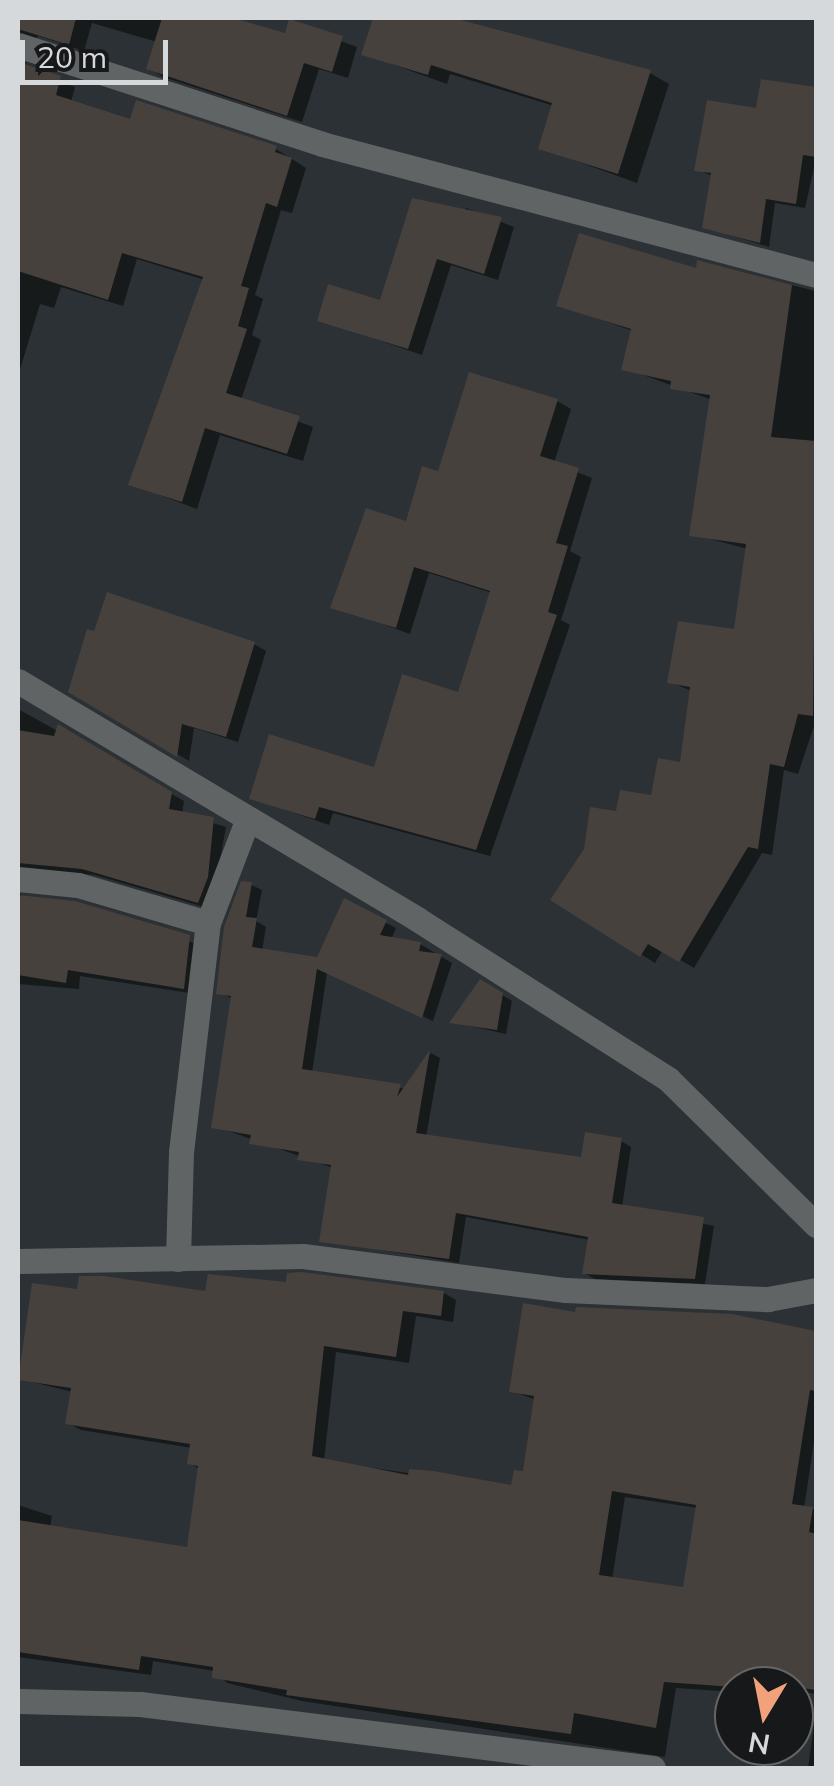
<!DOCTYPE html>
<html>
<head>
<meta charset="utf-8">
<style>
  body { margin:0 }
  #map { position:relative; width:834px; height:1786px; overflow:hidden; background:#2b3134; font-family:Mulish,sans-serif }
  div>[style] { position:absolute }
  .shadow>* { inset:0; background:#0007 }
  .building>* { inset:0; background:#47413e }
  .minor>* { height:25px; margin:-12.5px; padding:0 12.5px; transform-origin:12.5px; border-radius:12.5px; background:#616465 }
  span { translate:-50% -50%; white-space:nowrap; text-align:center; line-height:1.15; -webkit-text-stroke:8px #16181a; paint-order:stroke }
  .frame { position:absolute; inset:0; border:20px solid #d6d9db; pointer-events:none }
  .north { position:absolute; left:714px; top:1666px; width:100px; height:100px; box-sizing:border-box; background:#16181a; border:2px solid #636567; border-radius:50%; rotate:190deg; font-size:28px; font-weight:700; line-height:40px; text-align:center; color:#d6d9db }
  .north::after { content:''; display:block; margin:auto; width:35px; height:45px; background:#f1a27b; clip-path:polygon(50% 0,100% 100%,50% 72%,0 100%) }
  .scale { position:absolute; left:20px; top:40px; width:148px; height:45px; box-sizing:border-box; border:5px solid #d6d9db; border-top:0; padding-left:12px; font-size:30px; line-height:35px; white-space:nowrap; color:#d6d9db; -webkit-text-stroke:8px #16181a; paint-order:stroke }
</style>
</head>
<body>
<div id="map">
  <div class="shadow">
    <i style="clip-path:polygon(18px 18px,225px 18px,287px 37px,291px 23px,357px 47px,348px 78px,319px 69px,302px 122px,163px 77px,148px 68px,157px 42px,92px 23px,84px 51px,39px 36px,18px 47px)"></i>
    <i style="clip-path:polygon(375px 18px,437px 18px,650px 73px,669px 84px,637px 183px,540px 148px,554px 106px,450px 74px,447px 84px,364px 54px)"></i>
    <i style="clip-path:polygon(18px 50px,25px 67px,75px 87px,71px 102px,132px 122px,138px 104px,276px 149px,306px 168px,292px 213px,281px 210px,255px 295px,263px 299px,252px 335px,261px 340px,241px 400px,313px 427px,303px 461px,220px 435px,197px 509px,131px 484px,205px 280px,137px 259px,123px 306px,61px 287px,54px 308px,40px 304px,18px 376px)"></i>
    <i style="clip-path:polygon(763px 82px,816px 90px,816px 159px,805px 208px,775px 203px,769px 247px,705px 227px,713px 176px,697px 170px,758px 111px)"></i>
    <i style="clip-path:polygon(466px 208px,514px 227px,498px 280px,451px 265px,422px 355px,320px 320px,382px 303px)"></i>
    <i style="clip-path:polygon(699px 263px,816px 291px,816px 463px,802px 561px,816px 564px,816px 720px,798px 774px,784px 770px,772px 855px,762px 853px,694px 968px,663px 950px,655px 963px,554px 899px,618px 814px,653px 798px,682px 765px,692px 691px,670px 682px,736px 632px,748px 549px,691px 534px,712px 400px,624px 368px,633px 331px,559px 305px,698px 272px)"></i>
    <i style="clip-path:polygon(557px 401px,571px 409px,554px 463px,592px 478px,570px 551px,581px 557px,561px 620px,570px 625px,490px 856px,333px 813px,329px 825px,252px 798px,376px 770px,460px 695px,492px 593px,429px 573px,410px 634px,333px 606px,407px 524px,440px 474px)"></i>
    <i style="clip-path:polygon(254px 644px,266px 651px,238px 742px,194px 728px,189px 761px,71px 691px)"></i>
    <i style="clip-path:polygon(18px 709px,184px 801px,182px 814px,226px 827px,211px 909px,95px 875px,33px 869px,18px 881px)"></i>
    <i style="clip-path:polygon(251px 885px,262px 890px,256px 921px,266px 927px,262px 951px,318px 960px,345px 902px,396px 928px,391px 940px,420px 944px,452px 963px,433px 1021px,327px 973px,312px 1073px,406px 1089px,431px 1053px,440px 1058px,426px 1137px,583px 1160px,621px 1141px,631px 1147px,622px 1207px,714px 1226px,705px 1284px,595px 1279px,584px 1273px,590px 1240px,466px 1217px,459px 1263px,322px 1240px,333px 1168px,214px 1126px,233px 999px,219px 992px)"></i>
    <i style="clip-path:polygon(18px 890px,23px 898px,202px 945px,196px 994px,80px 976px,79px 989px,18px 984px)"></i>
    <i style="clip-path:polygon(481px 982px,512px 1001px,506px 1034px,453px 1022px)"></i>
    <i style="clip-path:polygon(evenodd,79px 1292px,444px 1293px,456px 1300px,453px 1322px,416px 1316px,409px 1363px,336px 1352px,324px 1461px,513px 1488px,525px 1474px,536px 1400px,512px 1391px,577px 1315px,769px 1323px,816px 1333px,816px 1429px,804px 1508px,816px 1510px,816px 1694px,752px 1684px,734px 1686px,734px 1692px,676px 1688px,665px 1757px,302px 1701px,227px 1683px,215px 1671px,153px 1661px,151px 1675px,18px 1657px,18px 1505px,52px 1516px,50px 1528px,189px 1550px,200px 1469px,189px 1463px,192px 1448px,81px 1430px,68px 1423px,73px 1392px,20px 1379px,79px 1292px,625px 1497px,698px 1508px,685px 1590px,612px 1580px,625px 1497px)"></i>
    <i style="clip-path:polygon(816px 1709px,816px 1768px,808px 1768px)"></i>
  </div>
  <div class="building">
    <i style="clip-path:polygon(18px 18px,76px 18px,69px 45px,18px 29px)"></i>
    <i style="clip-path:polygon(162px 18px,233px 18px,285px 33px,289px 19px,343px 36px,332px 72px,304px 63px,287px 116px,146px 69px)"></i>
    <i style="clip-path:polygon(373px 18px,453px 18px,651px 70px,618px 174px,538px 149px,552px 103px,431px 65px,428px 75px,361px 55px)"></i>
    <i style="clip-path:polygon(18px 62px,61px 76px,56px 95px,130px 119px,136px 100px,277px 146px,275px 152px,292px 158px,277px 207px,266px 203px,241px 286px,249px 288px,238px 326px,247px 329px,226px 393px,300px 416px,287px 454px,205px 428px,182px 502px,128px 485px,203px 277px,122px 253px,108px 300px,18px 271px)"></i>
    <i style="clip-path:polygon(761px 79px,816px 87px,816px 157px,803px 155px,796px 204px,766px 199px,760px 243px,702px 228px,711px 173px,694px 171px,707px 100px,756px 108px)"></i>
    <i style="clip-path:polygon(412px 198px,502px 217px,484px 274px,437px 259px,408px 349px,317px 321px,328px 284px,380px 300px)"></i>
    <i style="clip-path:polygon(579px 233px,696px 268px,697px 260px,792px 285px,771px 437px,816px 441px,813px 716px,798px 714px,784px 767px,770px 764px,758px 849px,748px 847px,679px 962px,648px 944px,640px 957px,550px 900px,584px 849px,590px 807px,616px 811px,620px 790px,651px 795px,658px 758px,680px 762px,690px 687px,667px 683px,678px 621px,734px 629px,746px 544px,689px 536px,710px 395px,670px 389px,671px 381px,621px 370px,631px 329px,556px 306px)"></i>
    <i style="clip-path:polygon(469px 372px,558px 399px,540px 456px,579px 468px,556px 543px,568px 546px,548px 612px,557px 615px,476px 850px,319px 807px,315px 819px,249px 799px,269px 734px,374px 767px,402px 674px,458px 692px,490px 591px,414px 567px,396px 628px,330px 608px,366px 508px,406px 521px,422px 466px,438px 471px)"></i>
    <i style="clip-path:polygon(107px 592px,255px 642px,226px 737px,182px 724px,177px 757px,68px 692px,87px 629px,94px 631px)"></i>
    <i style="clip-path:polygon(58px 724px,172px 792px,169px 809px,214px 817px,208px 877px,198px 903px,82px 869px,18px 863px,18px 730px,54px 736px)"></i>
    <i style="clip-path:polygon(241px 881px,252px 882px,246px 917px,257px 918px,252px 947px,317px 957px,344px 898px,387px 920px,380px 935px,421px 942px,419px 951px,442px 954px,422px 1018px,317px 969px,302px 1069px,401px 1084px,397px 1097px,430px 1050px,416px 1133px,581px 1157px,585px 1132px,622px 1138px,612px 1203px,704px 1217px,695px 1279px,582px 1274px,588px 1237px,456px 1213px,449px 1259px,319px 1242px,331px 1165px,297px 1160px,299px 1152px,249px 1144px,251px 1135px,211px 1128px,231px 996px,216px 994px,224px 927px)"></i>
    <i style="clip-path:polygon(18px 895px,75px 901px,190px 935px,184px 989px,68px 970px,66px 983px,18px 975px)"></i>
    <i style="clip-path:polygon(480px 979px,503px 993px,497px 1030px,449px 1023px)"></i>
    <i style="clip-path:polygon(evenodd,302px 1272px,444px 1291px,441px 1316px,403px 1311px,396px 1357px,324px 1346px,312px 1456px,408px 1475px,409px 1469px,433px 1471px,511px 1485px,514px 1470px,523px 1471px,534px 1396px,509px 1392px,523px 1303px,575px 1312px,576px 1307px,732px 1314px,816px 1331px,816px 1391px,810px 1390px,792px 1504px,813px 1507px,809px 1532px,816px 1534px,816px 1690px,734px 1678px,734px 1687px,664px 1682px,656px 1728px,574px 1713px,571px 1734px,286px 1695px,287px 1690px,212px 1678px,213px 1667px,141px 1656px,139px 1670px,18px 1652px,18px 1520px,187px 1547px,198px 1466px,187px 1464px,190px 1444px,65px 1424px,71px 1388px,18px 1380px,32px 1283px,77px 1289px,79px 1276px,104px 1276px,205px 1291px,208px 1274px,286px 1282px,287px 1273px,302px 1272px,612px 1491px,696px 1505px,683px 1587px,599px 1575px,612px 1491px)"></i>
  </div>
  <div class="minor">
    <i style="left:18px;top:45px;width:320px;rotate:18deg"></i>
    <i style="left:322px;top:144px;width:511px;rotate:14.85deg"></i>
    <i style="left:18px;top:681px;width:465px;rotate:30.8deg"></i>
    <i style="left:417px;top:919px;width:298px;rotate:32.5deg"></i>
    <i style="left:668px;top:1079px;width:208px;rotate:44.6deg"></i>
    <i style="left:18px;top:879px;width:60px;rotate:5.7deg"></i>
    <i style="left:78px;top:885px;width:135px;rotate:16.3deg"></i>
    <i style="left:178px;top:1259px;width:107px;rotate:-88.4deg"></i>
    <i style="left:181px;top:1152px;width:231px;rotate:-83.3deg"></i>
    <i style="left:208px;top:923px;width:109px;rotate:-69.1deg"></i>
    <i style="left:18px;top:1261px;width:285px;rotate:-1deg"></i>
    <i style="left:303px;top:1256px;width:265px;rotate:7.4deg"></i>
    <i style="left:566px;top:1290px;width:202px;rotate:2.6deg"></i>
    <i style="left:768px;top:1299px;width:49px;rotate:-10.6deg"></i>
    <i style="left:18px;top:1701px;width:122px;rotate:1.4deg"></i>
    <i style="left:140px;top:1704px;width:517px;rotate:7.11deg"></i>
  </div>
  <div class="frame"></div>
  <div class="north">N</div>
  <div class="scale">20 m</div>
</div>
</body>
</html>
